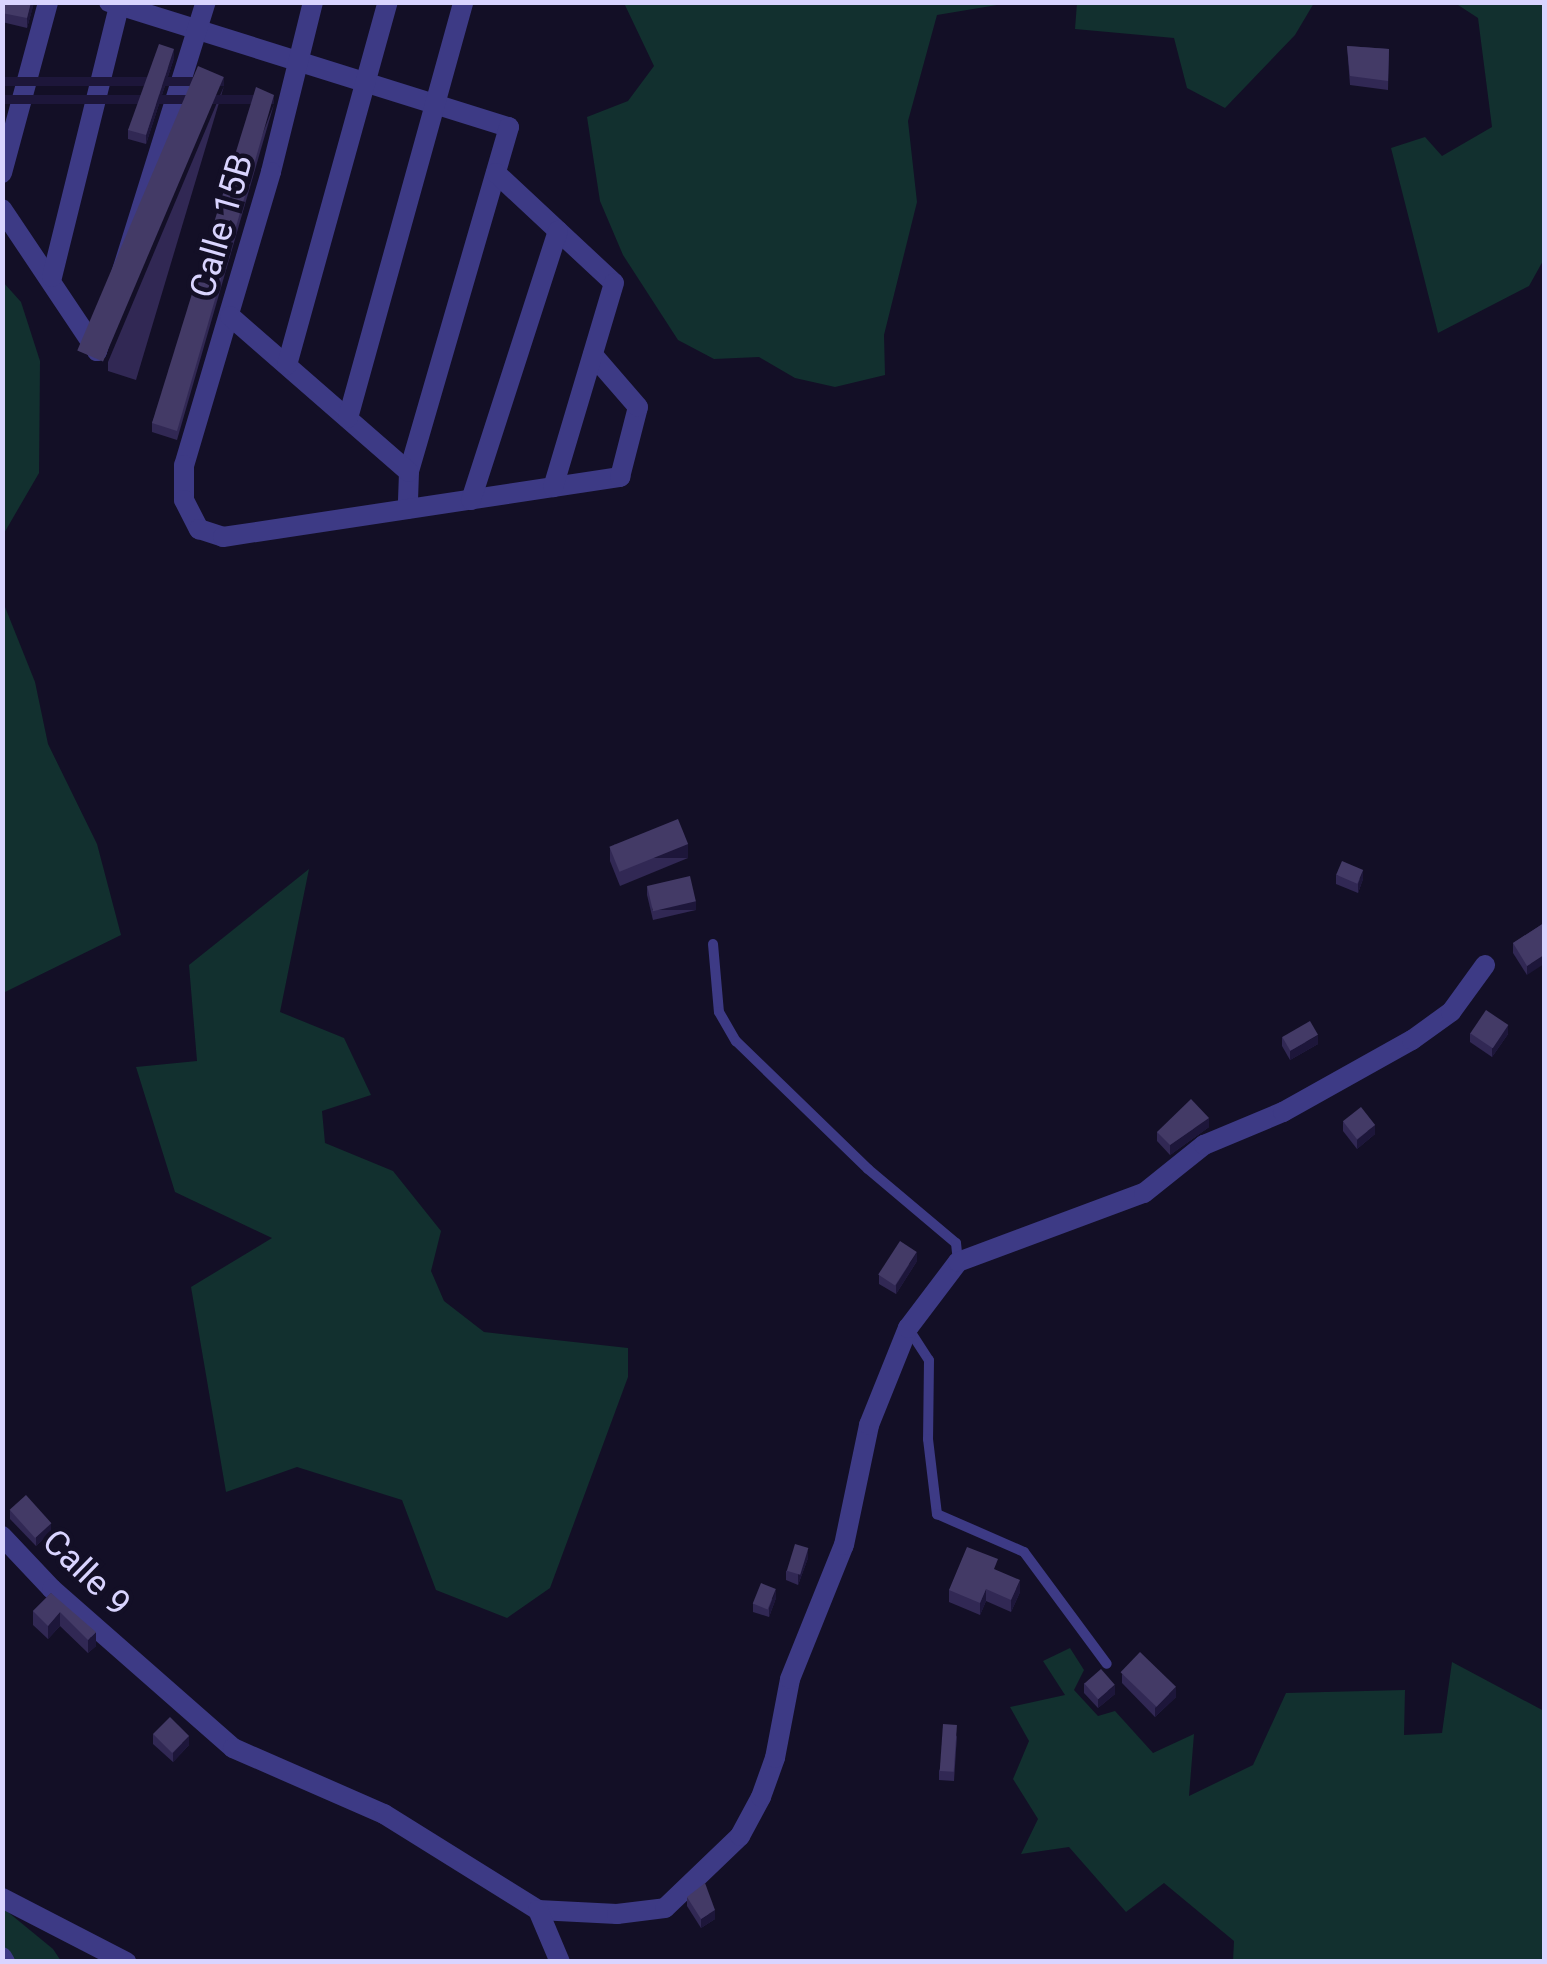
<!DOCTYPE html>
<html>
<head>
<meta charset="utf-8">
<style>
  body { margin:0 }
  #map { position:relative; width:1547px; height:1964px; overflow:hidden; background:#130f26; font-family:Roboto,sans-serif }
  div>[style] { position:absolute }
  .green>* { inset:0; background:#12302f }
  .lane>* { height:10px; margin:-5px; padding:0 5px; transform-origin:5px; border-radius:5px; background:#3d3a85 }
  .street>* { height:20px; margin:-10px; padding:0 10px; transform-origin:10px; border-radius:10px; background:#3d3a85 }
  .wall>* { inset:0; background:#312854 }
  .shaded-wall>* { inset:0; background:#1d163a; transform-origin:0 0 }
  .building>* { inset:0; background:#433a66; transform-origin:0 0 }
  span { translate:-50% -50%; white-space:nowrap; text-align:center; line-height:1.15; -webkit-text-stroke:9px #130f26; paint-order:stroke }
  .street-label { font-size:35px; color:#d9d4ff }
  .frame { position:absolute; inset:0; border:5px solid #d9d4ff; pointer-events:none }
</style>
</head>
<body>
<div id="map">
  <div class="green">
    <i style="clip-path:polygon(624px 3px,1009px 3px,937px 15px,908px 121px,917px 202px,884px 335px,885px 375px,835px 387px,795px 378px,759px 357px,714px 359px,678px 340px,623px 255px,600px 201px,587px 117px,628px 101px,654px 66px)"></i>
    <i style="clip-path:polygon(1077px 3px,1077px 2px,1314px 3px,1295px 35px,1225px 108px,1187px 88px,1174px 38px,1075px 29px)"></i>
    <i style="clip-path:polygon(1455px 3px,1544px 3px,1544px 259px,1529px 286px,1438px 333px,1391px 148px,1425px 137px,1442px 156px,1492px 127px,1478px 18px)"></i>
    <i style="clip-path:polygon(3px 282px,21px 302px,40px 361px,39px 473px,3px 535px)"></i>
    <i style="clip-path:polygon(3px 602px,35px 682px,48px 744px,97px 844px,121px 935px,3px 993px)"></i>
    <i style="clip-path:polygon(309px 869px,280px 1012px,344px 1038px,371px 1095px,322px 1111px,325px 1143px,393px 1171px,441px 1231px,431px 1271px,444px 1301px,484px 1332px,628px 1348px,628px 1377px,550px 1588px,507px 1618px,436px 1590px,402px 1500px,297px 1467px,226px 1492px,191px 1287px,272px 1238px,175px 1192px,136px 1067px,197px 1061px,189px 965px)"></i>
    <i style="clip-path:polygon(1070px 1648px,1084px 1670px,1074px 1690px,1098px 1716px,1115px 1711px,1153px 1753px,1194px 1734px,1189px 1796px,1253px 1765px,1286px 1693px,1405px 1690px,1404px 1735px,1442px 1733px,1452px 1662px,1544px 1711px,1544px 1961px,1233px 1961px,1234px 1941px,1164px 1883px,1126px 1912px,1069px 1847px,1021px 1854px,1038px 1819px,1013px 1779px,1029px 1741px,1010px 1707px,1065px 1695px,1043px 1661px)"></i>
    <i style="clip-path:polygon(3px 1908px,53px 1949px,61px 1961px,12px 1961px,3px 1945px)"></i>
  </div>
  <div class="lane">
    <i style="left:713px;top:944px;width:68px;rotate:85deg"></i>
    <i style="left:719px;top:1012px;width:34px;rotate:60deg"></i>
    <i style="left:736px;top:1041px;width:184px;rotate:44.1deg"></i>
    <i style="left:868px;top:1169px;width:115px;rotate:40.1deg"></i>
    <i style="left:956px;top:1243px;width:18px;rotate:84deg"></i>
    <i style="left:908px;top:1328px;width:38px;rotate:57deg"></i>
    <i style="left:929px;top:1360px;width:79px;rotate:90.7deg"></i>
    <i style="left:928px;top:1439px;width:76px;rotate:83.2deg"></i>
    <i style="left:937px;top:1514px;width:95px;rotate:23.6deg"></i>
    <i style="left:1024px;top:1552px;width:139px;rotate:53.5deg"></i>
  </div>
  <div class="street">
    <i style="left:109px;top:2px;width:419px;rotate:17.4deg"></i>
    <i style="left:509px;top:127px;width:359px;rotate:106.2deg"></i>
    <i style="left:409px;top:472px;width:37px;rotate:92deg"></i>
    <i style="left:313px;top:2px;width:175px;rotate:103.9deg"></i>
    <i style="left:271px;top:172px;width:306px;rotate:106.5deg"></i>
    <i style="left:184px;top:465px;width:35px;rotate:90deg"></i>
    <i style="left:184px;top:500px;width:33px;rotate:63deg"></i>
    <i style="left:199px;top:529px;width:25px;rotate:18deg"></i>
    <i style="left:223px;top:537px;width:402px;rotate:-8.6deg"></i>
    <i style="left:620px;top:477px;width:72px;rotate:-75.6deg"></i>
    <i style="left:638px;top:407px;width:69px;rotate:-130.9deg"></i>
    <i style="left:2px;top:173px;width:177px;rotate:-74.9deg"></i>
    <i style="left:496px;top:173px;width:161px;rotate:43deg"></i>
    <i style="left:614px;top:283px;width:213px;rotate:106.6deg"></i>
    <i style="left:2px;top:209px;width:171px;rotate:56.2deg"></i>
    <i style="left:97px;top:351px;width:366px;rotate:-72.7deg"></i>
    <i style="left:52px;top:277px;width:283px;rotate:-76.1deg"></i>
    <i style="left:230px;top:316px;width:237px;rotate:41.1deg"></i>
    <i style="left:287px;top:365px;width:377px;rotate:-74.5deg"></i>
    <i style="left:348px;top:418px;width:432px;rotate:-74.5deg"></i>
    <i style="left:471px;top:500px;width:283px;rotate:-72.1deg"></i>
    <i style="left:2px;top:1536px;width:73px;rotate:46.7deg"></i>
    <i style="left:52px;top:1589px;width:241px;rotate:41.3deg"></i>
    <i style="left:233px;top:1748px;width:165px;rotate:23.6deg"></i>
    <i style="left:384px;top:1814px;width:181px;rotate:31.9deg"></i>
    <i style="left:538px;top:1910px;width:79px;rotate:2.9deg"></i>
    <i style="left:617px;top:1914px;width:48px;rotate:-7.1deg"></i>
    <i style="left:665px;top:1908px;width:104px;rotate:-43.8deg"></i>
    <i style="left:740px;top:1836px;width:44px;rotate:-61.7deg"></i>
    <i style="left:761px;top:1797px;width:41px;rotate:-70.3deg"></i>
    <i style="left:775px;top:1758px;width:80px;rotate:-79.2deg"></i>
    <i style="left:790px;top:1679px;width:144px;rotate:-68.1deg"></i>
    <i style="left:844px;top:1545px;width:123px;rotate:-78.2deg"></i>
    <i style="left:869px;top:1425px;width:105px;rotate:-68.1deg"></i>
    <i style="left:908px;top:1328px;width:83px;rotate:-52.9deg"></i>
    <i style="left:958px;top:1262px;width:198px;rotate:-20.4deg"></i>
    <i style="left:1144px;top:1193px;width:77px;rotate:-38.7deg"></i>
    <i style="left:1204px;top:1145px;width:86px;rotate:-22.7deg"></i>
    <i style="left:1283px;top:1112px;width:148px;rotate:-29.2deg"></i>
    <i style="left:1412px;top:1040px;width:48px;rotate:-35.7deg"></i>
    <i style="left:1451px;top:1012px;width:58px;rotate:-54.1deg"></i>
    <i style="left:2px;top:1898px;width:140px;rotate:27.3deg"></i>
    <i style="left:538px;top:1910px;width:56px;rotate:67.1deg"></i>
    <i style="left:2px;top:1957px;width:6px;rotate:59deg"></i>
  </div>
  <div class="wall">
    <i style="clip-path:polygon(2px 2px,34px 2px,27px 28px,2px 22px)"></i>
    <i style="clip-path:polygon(1347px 46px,1389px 49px,1388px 90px,1350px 85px)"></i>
    <i style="clip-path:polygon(174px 58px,146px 144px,128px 139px,128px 130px)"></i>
    <i style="clip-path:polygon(224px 86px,136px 380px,108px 371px,108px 362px)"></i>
    <i style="clip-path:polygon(274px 104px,177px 440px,152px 432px,152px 423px)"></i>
    <i style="clip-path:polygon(610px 847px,688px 858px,620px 886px,610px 861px)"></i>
    <i style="clip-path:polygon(1336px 875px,1363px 879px,1358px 893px,1336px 884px)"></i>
    <i style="clip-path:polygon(647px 886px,696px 910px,653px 920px,647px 895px)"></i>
    <i style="clip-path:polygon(1544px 923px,1527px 975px,1513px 953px,1513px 943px)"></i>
    <i style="clip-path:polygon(1470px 1033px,1508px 1034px,1492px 1057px,1470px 1042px)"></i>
    <i style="clip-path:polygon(1282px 1037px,1318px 1044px,1290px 1060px,1282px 1046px)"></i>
    <i style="clip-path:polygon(1343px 1122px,1375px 1134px,1357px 1149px,1343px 1131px)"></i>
    <i style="clip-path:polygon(1209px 1127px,1170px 1155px,1157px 1141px,1157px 1132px)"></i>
    <i style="clip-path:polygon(917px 1261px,896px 1294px,879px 1284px,879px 1275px)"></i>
    <i style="clip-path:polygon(10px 1510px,51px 1532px,36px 1546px,10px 1519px)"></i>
    <i style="clip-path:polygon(808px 1558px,798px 1585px,786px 1580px,786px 1571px)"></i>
    <i style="clip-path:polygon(998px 1571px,1020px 1592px,1011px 1612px,986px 1601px,980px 1615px,949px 1602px,949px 1590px)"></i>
    <i style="clip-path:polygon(51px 1593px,96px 1646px,88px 1653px,60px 1626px,48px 1639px,33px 1625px,33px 1611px)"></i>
    <i style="clip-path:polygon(776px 1598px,769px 1617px,753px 1612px,753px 1603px)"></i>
    <i style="clip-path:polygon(1122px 1674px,1176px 1697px,1155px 1717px,1122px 1683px)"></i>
    <i style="clip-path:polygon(1084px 1683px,1115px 1694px,1098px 1708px,1084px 1693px)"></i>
    <i style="clip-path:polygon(153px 1734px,189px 1745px,173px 1762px,153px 1744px)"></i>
    <i style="clip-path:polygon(957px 1735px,954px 1781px,939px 1780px,939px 1771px)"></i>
    <i style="clip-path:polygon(687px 1897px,715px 1919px,701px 1928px,687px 1906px)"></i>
  </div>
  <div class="shaded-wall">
    <i style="clip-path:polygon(31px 2px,34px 3px,27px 28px,27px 18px)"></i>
    <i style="clip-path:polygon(174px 49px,174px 58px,146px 144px,146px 135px)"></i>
    <i style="left:224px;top:77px;width:9px;height:307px;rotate:90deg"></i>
    <i style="left:274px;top:95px;width:9px;height:350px;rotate:90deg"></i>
    <i style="left:688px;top:844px;width:14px;height:74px;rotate:90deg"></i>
    <i style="clip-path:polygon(1363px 870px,1363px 879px,1358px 893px,1358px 884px)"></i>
    <i style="left:696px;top:901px;width:9px;height:44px;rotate:90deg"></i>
    <i style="clip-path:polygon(1544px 955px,1544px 964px,1527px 975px,1527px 966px)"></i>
    <i style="clip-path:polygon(1508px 1025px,1508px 1034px,1492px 1057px,1492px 1048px)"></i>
    <i style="clip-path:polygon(1318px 1035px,1318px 1044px,1290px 1060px,1290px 1051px)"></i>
    <i style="clip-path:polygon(1209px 1118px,1209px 1127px,1170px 1155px,1170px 1145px)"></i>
    <i style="clip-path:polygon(1375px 1125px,1375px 1134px,1357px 1149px,1357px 1140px)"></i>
    <i style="clip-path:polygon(917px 1252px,917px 1261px,896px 1294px,896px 1285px)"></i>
    <i style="clip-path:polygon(51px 1523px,51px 1532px,36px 1546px,36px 1537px)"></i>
    <i style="clip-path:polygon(808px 1548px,808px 1558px,798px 1585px,798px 1575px)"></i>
    <i style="clip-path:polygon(1020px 1580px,1020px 1592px,1011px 1612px,1011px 1600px)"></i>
    <i style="clip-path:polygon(776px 1589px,776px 1598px,769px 1617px,769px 1608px)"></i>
    <i style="clip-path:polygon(986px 1589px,986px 1601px,980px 1615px,980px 1603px)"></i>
    <i style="clip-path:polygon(60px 1612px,60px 1626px,48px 1639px,48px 1626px)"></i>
    <i style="clip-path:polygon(96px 1632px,96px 1646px,88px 1653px,88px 1640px)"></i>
    <i style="clip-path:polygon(1115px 1685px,1115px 1694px,1098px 1708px,1098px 1699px)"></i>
    <i style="clip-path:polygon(1176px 1687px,1176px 1697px,1155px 1717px,1155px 1708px)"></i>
    <i style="clip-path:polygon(189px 1736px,189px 1745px,173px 1762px,173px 1753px)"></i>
    <i style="clip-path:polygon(715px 1910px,715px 1919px,701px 1928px,701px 1919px)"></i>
  </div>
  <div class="building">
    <i style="clip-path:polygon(2px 2px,31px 2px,27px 18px,2px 13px)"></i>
    <i style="clip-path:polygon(159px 44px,174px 49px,146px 135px,128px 130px)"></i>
    <i style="clip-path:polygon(1347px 46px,1389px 49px,1388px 81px,1350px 76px)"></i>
    <i style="left:198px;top:66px;width:28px;height:309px;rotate:23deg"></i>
    <i style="clip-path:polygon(256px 87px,274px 95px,177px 431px,152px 423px)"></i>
    <i style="left:678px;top:819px;width:27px;height:74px;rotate:68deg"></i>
    <i style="left:1342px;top:861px;width:23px;height:15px;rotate:23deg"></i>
    <i style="left:690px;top:876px;width:26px;height:44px;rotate:77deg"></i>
    <i style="clip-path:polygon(1544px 923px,1544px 955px,1527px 966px,1513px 943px)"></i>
    <i style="left:1486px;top:1010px;width:27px;height:28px;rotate:34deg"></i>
    <i style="left:1310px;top:1021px;width:16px;height:32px;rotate:60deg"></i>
    <i style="clip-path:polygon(1191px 1099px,1209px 1118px,1170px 1145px,1157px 1132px)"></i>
    <i style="left:1361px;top:1107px;width:23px;height:23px;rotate:52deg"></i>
    <i style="left:900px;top:1241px;width:20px;height:40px;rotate:33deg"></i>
    <i style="left:26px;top:1495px;width:38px;height:22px;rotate:48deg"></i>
    <i style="left:795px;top:1544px;width:14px;height:28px;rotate:17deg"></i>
    <i style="clip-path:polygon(967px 1547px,998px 1559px,994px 1569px,1020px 1580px,1011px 1600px,986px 1589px,980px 1603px,949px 1590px)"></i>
    <i style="left:761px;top:1583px;width:16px;height:22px;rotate:22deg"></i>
    <i style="clip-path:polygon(51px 1593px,96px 1632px,88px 1640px,60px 1612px,48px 1626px,33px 1611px)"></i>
    <i style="left:1140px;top:1652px;width:50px;height:28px;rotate:44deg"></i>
    <i style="left:1101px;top:1669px;width:21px;height:22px;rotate:49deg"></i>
    <i style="left:170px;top:1717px;width:27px;height:24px;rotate:45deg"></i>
    <i style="left:943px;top:1724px;width:14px;height:47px;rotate:4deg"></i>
    <i style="clip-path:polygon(705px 1883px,715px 1910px,701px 1919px,687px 1897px)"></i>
  </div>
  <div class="street-label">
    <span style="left:222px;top:226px;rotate:-74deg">Calle 15B</span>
    <span style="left:86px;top:1573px;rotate:44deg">Calle 9</span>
  </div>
  <div class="frame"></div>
</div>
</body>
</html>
